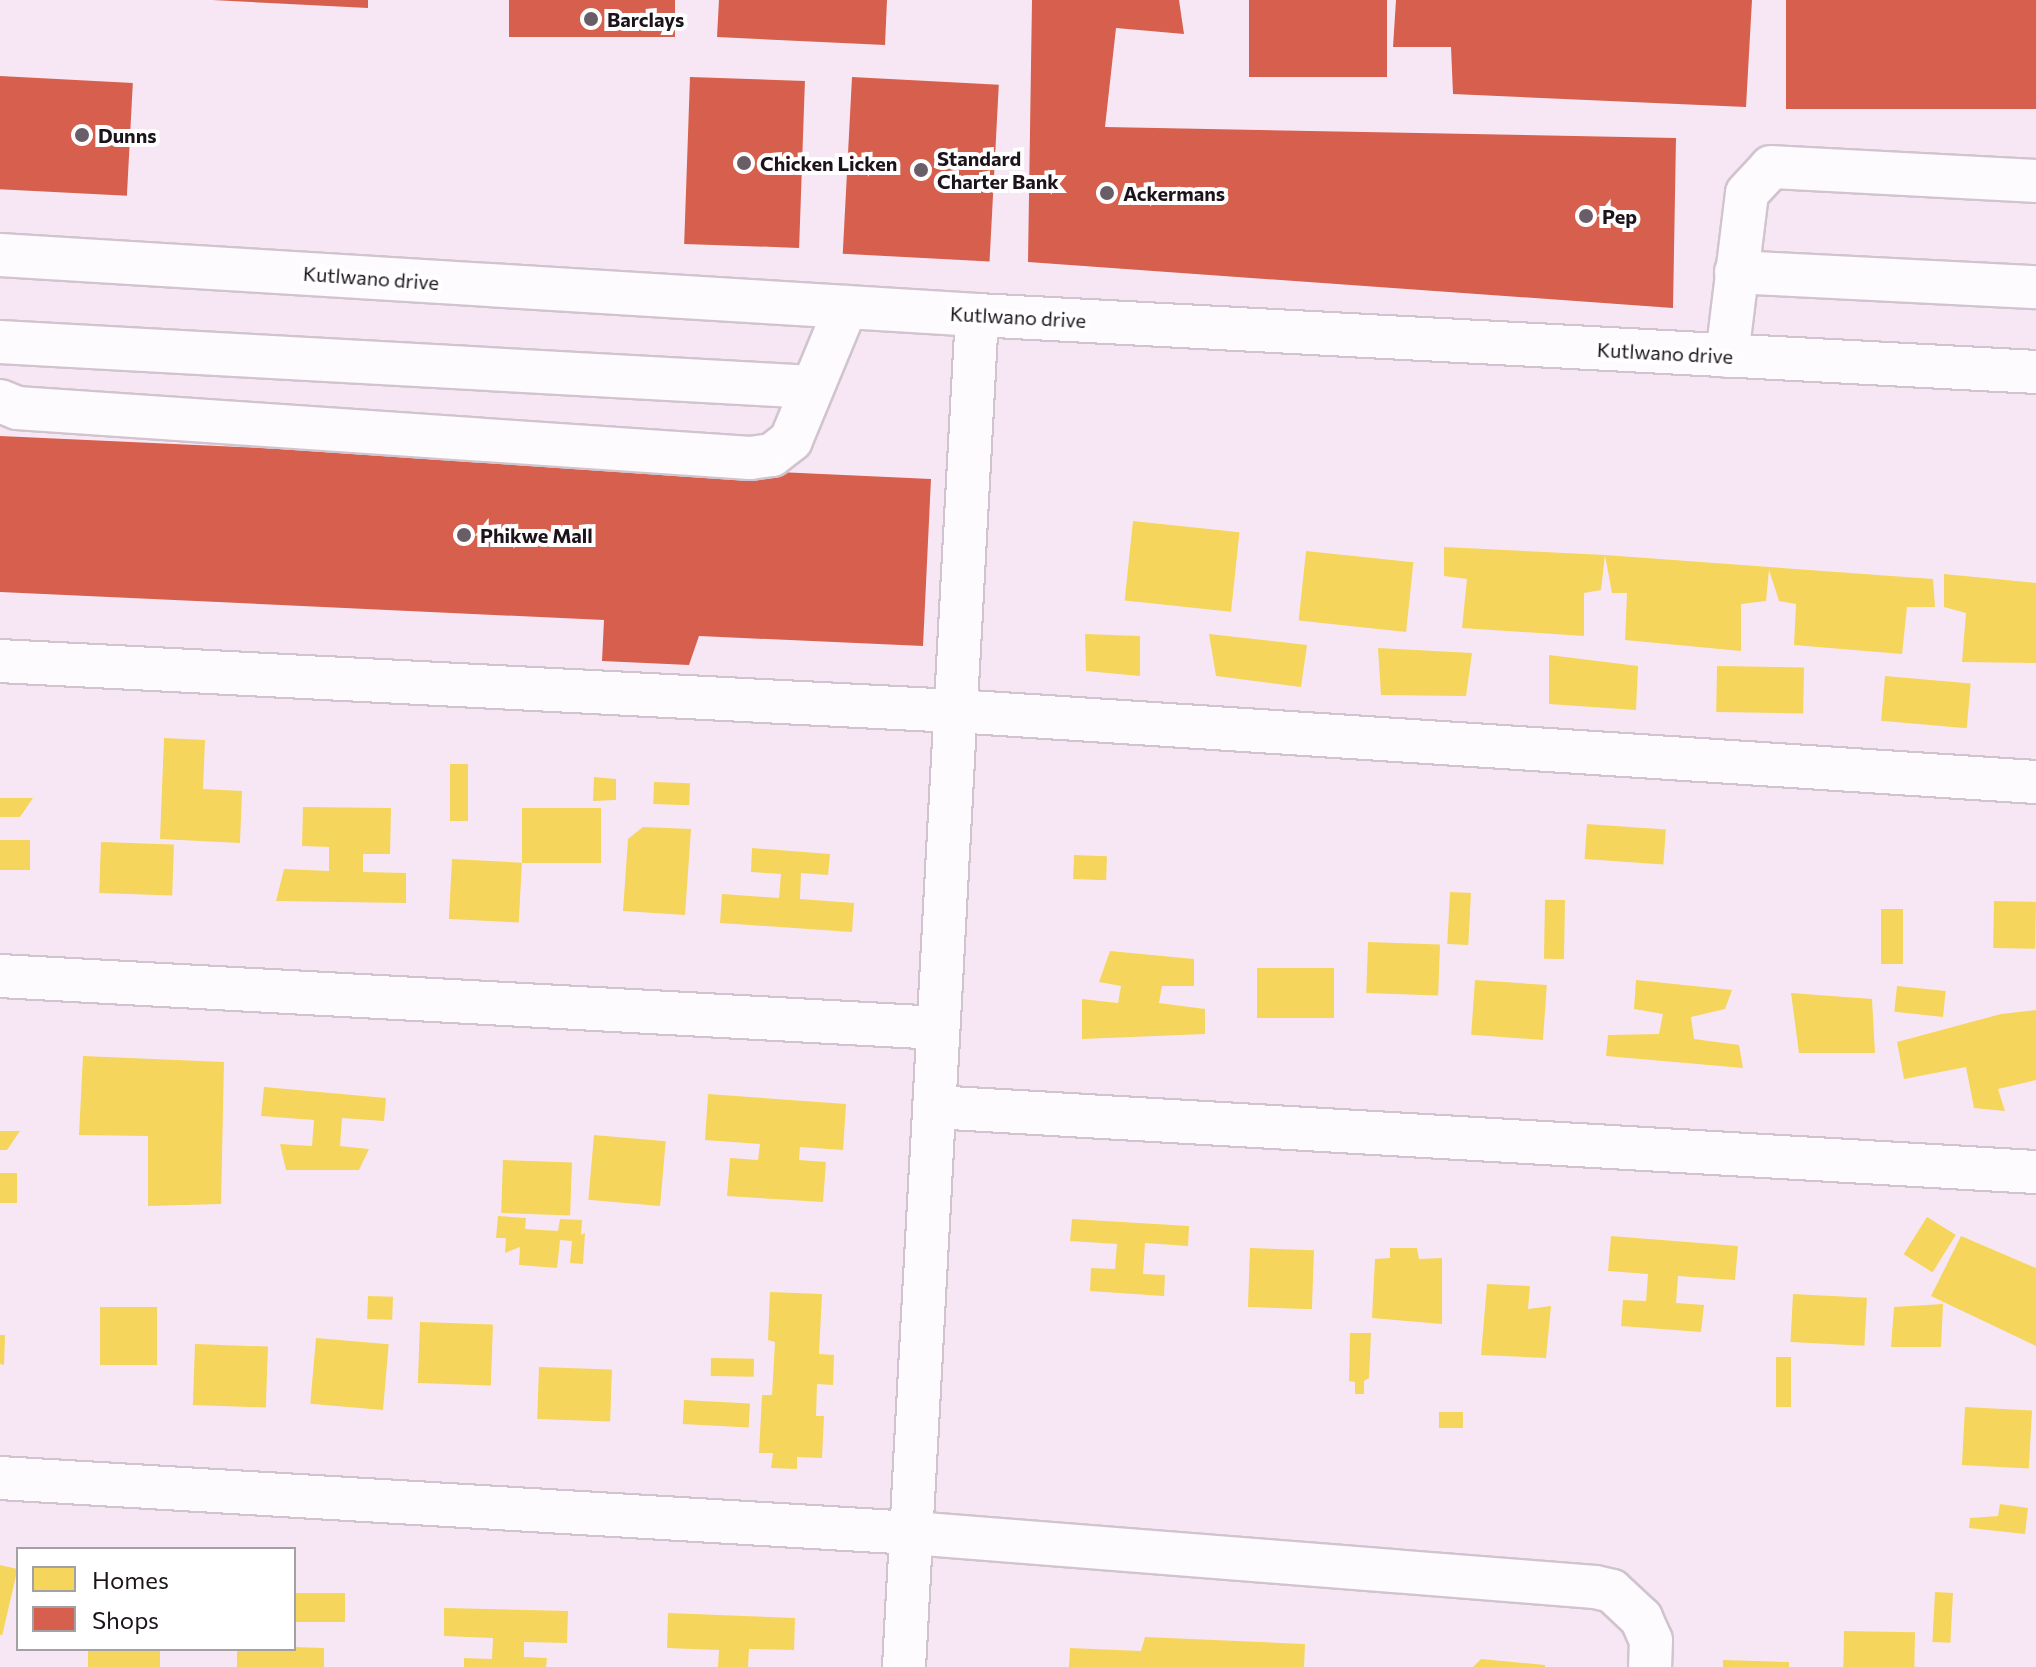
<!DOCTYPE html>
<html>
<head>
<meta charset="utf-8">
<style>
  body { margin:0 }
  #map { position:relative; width:2036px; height:1667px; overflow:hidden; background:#f7e7f5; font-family:Commissioner,sans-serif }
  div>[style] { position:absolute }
  .homes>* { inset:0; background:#f6d55c; transform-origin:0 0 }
  .shops>* { inset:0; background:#d6604d; transform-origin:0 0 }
  .roads { filter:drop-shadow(2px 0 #d0c4ce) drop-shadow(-2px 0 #d0c4ce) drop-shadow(0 2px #d0c4ce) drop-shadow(0 -2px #d0c4ce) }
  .minor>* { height:42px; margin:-21px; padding:0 21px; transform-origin:21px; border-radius:21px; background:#fefbfe }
  .dots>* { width:22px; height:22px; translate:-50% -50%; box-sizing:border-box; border:4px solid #fff; border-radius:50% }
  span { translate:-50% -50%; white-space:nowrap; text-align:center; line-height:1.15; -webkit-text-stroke:8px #fff; paint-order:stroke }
  .poi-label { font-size:20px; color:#1c131b; font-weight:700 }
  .left { translate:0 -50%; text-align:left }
  .street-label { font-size:20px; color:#1c131b }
  .legend { position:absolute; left:16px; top:1547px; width:280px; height:104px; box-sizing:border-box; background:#fff; border:2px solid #a4a1a4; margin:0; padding:10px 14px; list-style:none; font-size:24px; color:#1c131b }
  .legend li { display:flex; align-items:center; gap:16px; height:40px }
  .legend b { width:40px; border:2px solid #a4a1a4 }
</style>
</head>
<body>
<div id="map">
  <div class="homes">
    <i style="left:1133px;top:521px;width:107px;height:80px;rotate:6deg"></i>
    <i style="clip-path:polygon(1444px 547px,1605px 555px,1601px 590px,1584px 593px,1584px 636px,1462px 628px,1467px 579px,1444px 576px)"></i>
    <i style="left:1306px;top:551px;width:108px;height:70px;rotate:6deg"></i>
    <i style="clip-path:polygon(1605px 555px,1933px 579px,1935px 607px,1907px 607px,1902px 654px,1794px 645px,1796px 604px,1779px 601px,1769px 570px,1766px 601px,1741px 604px,1741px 651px,1625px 640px,1627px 593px,1612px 593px)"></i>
    <i style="clip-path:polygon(1944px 574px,2036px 583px,2036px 663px,1962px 662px,1966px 613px,1944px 607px)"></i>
    <i style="clip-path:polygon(1085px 634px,1140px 636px,1140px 676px,1086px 671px)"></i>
    <i style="clip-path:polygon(1209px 634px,1307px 645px,1301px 687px,1216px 676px)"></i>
    <i style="clip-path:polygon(1378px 648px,1472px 653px,1466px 696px,1381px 695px)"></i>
    <i style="clip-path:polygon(1549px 655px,1638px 666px,1636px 710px,1549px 704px)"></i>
    <i style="left:1717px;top:666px;width:87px;height:46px;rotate:1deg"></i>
    <i style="left:1885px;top:676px;width:86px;height:45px;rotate:5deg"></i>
    <i style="clip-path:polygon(164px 738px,205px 740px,203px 789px,242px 791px,240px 843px,160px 839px)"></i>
    <i style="left:450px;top:764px;width:18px;height:57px"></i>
    <i style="clip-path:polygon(594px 777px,616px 779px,616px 800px,593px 801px)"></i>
    <i style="left:654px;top:782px;width:36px;height:22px;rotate:2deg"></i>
    <i style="clip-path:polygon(0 798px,33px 798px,20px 817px,0 817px)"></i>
    <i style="clip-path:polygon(303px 807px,391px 808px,390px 854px,363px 854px,363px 872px,406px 873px,406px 903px,276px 901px,284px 869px,329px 871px,329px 847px,302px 846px)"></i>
    <i style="left:522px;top:808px;width:79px;height:55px"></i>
    <i style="left:1587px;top:824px;width:79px;height:35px;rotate:4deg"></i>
    <i style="clip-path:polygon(643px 827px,691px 829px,685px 915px,623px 911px,628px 839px)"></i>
    <i style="left:0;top:840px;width:30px;height:30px"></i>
    <i style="left:101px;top:842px;width:73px;height:51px;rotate:2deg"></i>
    <i style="clip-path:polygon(752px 848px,830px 854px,828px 875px,801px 873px,800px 899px,854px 903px,852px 932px,720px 923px,722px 894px,779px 898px,781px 874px,751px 872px)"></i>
    <i style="left:1074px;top:855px;width:33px;height:24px;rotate:2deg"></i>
    <i style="left:452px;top:859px;width:70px;height:60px;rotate:3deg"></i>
    <i style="left:1450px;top:892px;width:21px;height:52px;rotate:3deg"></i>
    <i style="left:1565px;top:900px;width:59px;height:20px;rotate:91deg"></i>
    <i style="left:1994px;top:901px;width:42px;height:47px;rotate:1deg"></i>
    <i style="left:1881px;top:909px;width:22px;height:55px"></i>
    <i style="left:1368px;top:942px;width:72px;height:51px;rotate:2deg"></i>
    <i style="clip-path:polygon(1110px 951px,1194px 959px,1194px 986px,1162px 986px,1159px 1003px,1205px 1009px,1205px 1034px,1082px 1039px,1082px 999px,1118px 1003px,1121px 986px,1099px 982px)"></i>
    <i style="left:1257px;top:968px;width:77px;height:50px"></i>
    <i style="left:1475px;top:980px;width:72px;height:55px;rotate:4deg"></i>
    <i style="clip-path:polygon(1636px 980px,1732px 990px,1725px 1009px,1691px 1017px,1694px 1039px,1739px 1045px,1743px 1068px,1606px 1056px,1608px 1035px,1659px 1034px,1663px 1014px,1634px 1009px)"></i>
    <i style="left:1897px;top:986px;width:49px;height:26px;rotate:6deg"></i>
    <i style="clip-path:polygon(1791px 993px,1872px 999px,1875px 1053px,1799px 1053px)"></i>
    <i style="clip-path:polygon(2036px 1010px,2036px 1080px,1998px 1089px,2005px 1111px,1974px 1108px,1966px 1067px,1904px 1079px,1897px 1042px,2001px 1014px)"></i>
    <i style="clip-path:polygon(83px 1056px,224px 1062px,221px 1204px,148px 1206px,148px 1136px,79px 1135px)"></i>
    <i style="clip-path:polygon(264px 1087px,386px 1098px,384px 1121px,342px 1118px,340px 1146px,369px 1149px,359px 1170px,286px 1170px,280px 1144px,312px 1146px,314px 1120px,261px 1116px)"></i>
    <i style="clip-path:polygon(708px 1094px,846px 1104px,843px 1150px,800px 1147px,799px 1160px,826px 1162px,823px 1202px,727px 1196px,730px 1158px,758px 1160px,760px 1144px,705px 1140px)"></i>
    <i style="clip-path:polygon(0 1131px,20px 1131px,7px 1150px,0 1150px)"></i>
    <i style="left:594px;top:1135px;width:72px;height:65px;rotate:5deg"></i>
    <i style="left:503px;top:1160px;width:69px;height:53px;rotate:2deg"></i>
    <i style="left:0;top:1173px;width:17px;height:30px"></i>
    <i style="clip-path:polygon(498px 1216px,526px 1218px,525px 1229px,558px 1231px,560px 1219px,582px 1220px,581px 1235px,585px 1233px,583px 1264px,570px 1263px,572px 1241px,560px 1240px,557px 1268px,519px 1265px,520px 1247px,505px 1253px,506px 1238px,496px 1238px)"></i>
    <i style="left:1927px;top:1217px;width:34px;height:44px;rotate:32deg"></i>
    <i style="clip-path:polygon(1072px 1219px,1189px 1226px,1188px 1246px,1145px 1243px,1143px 1274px,1165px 1275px,1164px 1296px,1090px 1291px,1091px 1268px,1115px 1269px,1117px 1244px,1070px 1241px)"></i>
    <i style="clip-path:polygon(1611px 1236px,1738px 1246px,1735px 1280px,1678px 1276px,1676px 1303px,1704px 1305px,1701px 1332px,1621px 1326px,1623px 1300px,1646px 1301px,1648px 1274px,1608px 1271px)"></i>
    <i style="clip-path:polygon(1961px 1236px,2036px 1268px,2036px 1346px,1931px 1296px)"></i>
    <i style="left:1250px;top:1248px;width:64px;height:59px;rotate:2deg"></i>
    <i style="clip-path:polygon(1390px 1248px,1417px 1248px,1419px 1259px,1442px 1258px,1442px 1324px,1372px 1318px,1375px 1259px,1390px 1258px)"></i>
    <i style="clip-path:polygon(1487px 1284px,1530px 1286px,1528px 1309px,1551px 1306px,1546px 1358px,1481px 1355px)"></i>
    <i style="clip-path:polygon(770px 1292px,822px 1294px,819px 1354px,834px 1355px,833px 1385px,817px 1384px,816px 1416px,824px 1416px,822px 1458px,797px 1457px,797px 1469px,771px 1468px,773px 1453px,759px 1453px,762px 1395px,772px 1395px,775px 1342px,768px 1340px)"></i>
    <i style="left:1793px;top:1294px;width:74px;height:48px;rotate:3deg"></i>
    <i style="left:368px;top:1296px;width:25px;height:23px;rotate:2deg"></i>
    <i style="clip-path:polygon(1943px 1304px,1941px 1347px,1891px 1347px,1894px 1307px)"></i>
    <i style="left:100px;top:1307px;width:57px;height:58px"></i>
    <i style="left:420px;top:1322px;width:73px;height:61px;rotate:2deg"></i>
    <i style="clip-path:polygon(1350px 1333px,1371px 1333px,1369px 1378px,1364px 1381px,1364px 1394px,1355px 1394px,1355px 1382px,1349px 1381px)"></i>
    <i style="clip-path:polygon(0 1335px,5px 1335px,4px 1365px,0 1364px)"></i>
    <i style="left:316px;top:1338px;width:73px;height:66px;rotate:5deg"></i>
    <i style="left:195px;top:1344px;width:73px;height:61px;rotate:2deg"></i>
    <i style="left:1776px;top:1357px;width:15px;height:50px"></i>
    <i style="left:711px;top:1358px;width:43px;height:18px;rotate:1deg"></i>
    <i style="left:539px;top:1367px;width:73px;height:52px;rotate:2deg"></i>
    <i style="left:684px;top:1400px;width:66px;height:24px;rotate:3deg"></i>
    <i style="left:1965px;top:1407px;width:67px;height:58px;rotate:3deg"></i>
    <i style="left:1439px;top:1412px;width:24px;height:16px"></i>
    <i style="clip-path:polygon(2000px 1504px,2028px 1508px,2025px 1534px,1969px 1528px,1970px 1518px,1998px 1516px)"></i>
    <i style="left:0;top:1565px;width:18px;height:68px;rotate:13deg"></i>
    <i style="left:1935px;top:1592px;width:18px;height:50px;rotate:3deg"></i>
    <i style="left:294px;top:1593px;width:51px;height:29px"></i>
    <i style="clip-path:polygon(444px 1608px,568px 1611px,567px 1643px,524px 1642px,524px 1657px,547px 1658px,546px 1667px,464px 1667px,464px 1658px,492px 1659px,493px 1638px,444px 1636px)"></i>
    <i style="clip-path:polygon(668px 1613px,795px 1618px,794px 1650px,749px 1649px,748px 1667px,718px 1667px,719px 1650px,667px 1648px)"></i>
    <i style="left:1844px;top:1631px;width:71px;height:36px;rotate:1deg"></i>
    <i style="clip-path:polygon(1145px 1637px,1305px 1644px,1304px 1667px,1069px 1667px,1070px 1648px,1141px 1651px)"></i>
    <i style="clip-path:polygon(294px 1647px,324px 1648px,324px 1667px,237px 1667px,237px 1649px)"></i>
    <i style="left:88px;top:1649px;width:72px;height:18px"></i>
    <i style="clip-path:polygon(1481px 1659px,1545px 1665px,1545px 1667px,1473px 1667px)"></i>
    <i style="clip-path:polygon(1723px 1660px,1789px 1662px,1789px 1667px,1723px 1667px)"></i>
  </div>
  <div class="shops">
    <i style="clip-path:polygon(212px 0,368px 0,368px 8px)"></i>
    <i style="left:509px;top:0;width:166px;height:37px"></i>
    <i style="clip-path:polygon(719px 0,887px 0,885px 45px,717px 37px)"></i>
    <i style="clip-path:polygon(1032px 0,1179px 0,1184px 34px,1116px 28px,1105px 127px,1676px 138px,1673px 308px,1028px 262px)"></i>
    <i style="left:1249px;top:0;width:138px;height:77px"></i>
    <i style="clip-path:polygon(1396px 0,1752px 0,1746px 107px,1453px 94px,1451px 47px,1393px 47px)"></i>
    <i style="left:1786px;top:0;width:250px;height:109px"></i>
    <i style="left:0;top:76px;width:133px;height:113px;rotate:3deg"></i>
    <i style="left:690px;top:77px;width:115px;height:167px;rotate:2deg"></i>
    <i style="left:852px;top:77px;width:147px;height:177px;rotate:3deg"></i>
    <i style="clip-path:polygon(0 436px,931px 479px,923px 646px,699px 636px,689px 665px,602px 661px,604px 620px,0 592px)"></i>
  </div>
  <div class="roads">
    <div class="minor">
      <i style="left:0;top:255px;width:979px;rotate:3.51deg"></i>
      <i style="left:977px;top:315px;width:1061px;rotate:3.08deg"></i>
      <i style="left:1736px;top:272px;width:300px;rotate:2.9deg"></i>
      <i style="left:0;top:342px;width:814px;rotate:3.17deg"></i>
      <i style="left:1727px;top:356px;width:164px;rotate:-83deg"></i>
      <i style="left:1747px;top:193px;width:35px;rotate:-47deg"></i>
      <i style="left:1771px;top:167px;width:265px;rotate:3deg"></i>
      <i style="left:0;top:401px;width:18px;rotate:22deg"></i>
      <i style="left:17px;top:408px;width:735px;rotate:3.9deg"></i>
      <i style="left:750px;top:458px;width:22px;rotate:-8deg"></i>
      <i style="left:772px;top:455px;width:24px;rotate:-38deg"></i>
      <i style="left:791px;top:440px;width:144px;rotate:-67.5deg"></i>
      <i style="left:0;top:661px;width:956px;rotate:3deg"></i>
      <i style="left:955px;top:711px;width:1083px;rotate:3.76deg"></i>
      <i style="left:0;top:976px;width:940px;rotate:3.17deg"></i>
      <i style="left:934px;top:1107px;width:1104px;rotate:3.38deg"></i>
      <i style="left:0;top:1478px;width:914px;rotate:3.45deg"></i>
      <i style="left:912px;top:1533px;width:685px;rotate:4.52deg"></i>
      <i style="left:1595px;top:1587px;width:17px;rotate:13deg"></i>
      <i style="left:1612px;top:1591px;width:40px;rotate:43deg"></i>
      <i style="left:1641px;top:1618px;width:24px;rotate:66deg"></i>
      <i style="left:1651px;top:1640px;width:27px;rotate:92deg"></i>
      <i style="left:904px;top:1667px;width:1354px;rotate:-86.91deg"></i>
    </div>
  </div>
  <div class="dots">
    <i style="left:591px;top:19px;background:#695d67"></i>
    <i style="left:82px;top:135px;background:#695d67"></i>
    <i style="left:744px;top:163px;background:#695d67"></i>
    <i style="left:921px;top:170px;background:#695d67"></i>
    <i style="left:1107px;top:193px;background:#695d67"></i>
    <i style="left:1586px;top:216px;background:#695d67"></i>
    <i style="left:464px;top:535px;background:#695d67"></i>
  </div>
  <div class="poi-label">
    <span class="left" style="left:607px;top:19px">Barclays</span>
    <span class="left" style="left:98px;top:135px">Dunns</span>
    <span class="left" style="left:937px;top:170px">Standard<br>Charter Bank</span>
    <span class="left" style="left:760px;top:163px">Chicken Licken</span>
    <span class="left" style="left:1123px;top:193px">Ackermans</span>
    <span class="left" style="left:1602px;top:216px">Pep</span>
    <span class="left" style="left:480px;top:535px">Phikwe Mall</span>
  </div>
  <div class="street-label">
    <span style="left:371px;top:278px;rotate:4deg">Kutlwano drive</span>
    <span style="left:1018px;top:317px;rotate:3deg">Kutlwano drive</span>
    <span style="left:1665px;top:353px;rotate:3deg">Kutlwano drive</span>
  </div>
  <ul class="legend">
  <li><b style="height:22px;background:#f6d55c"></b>Homes</li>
  <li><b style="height:22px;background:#d6604d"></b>Shops</li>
  </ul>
</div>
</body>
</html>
